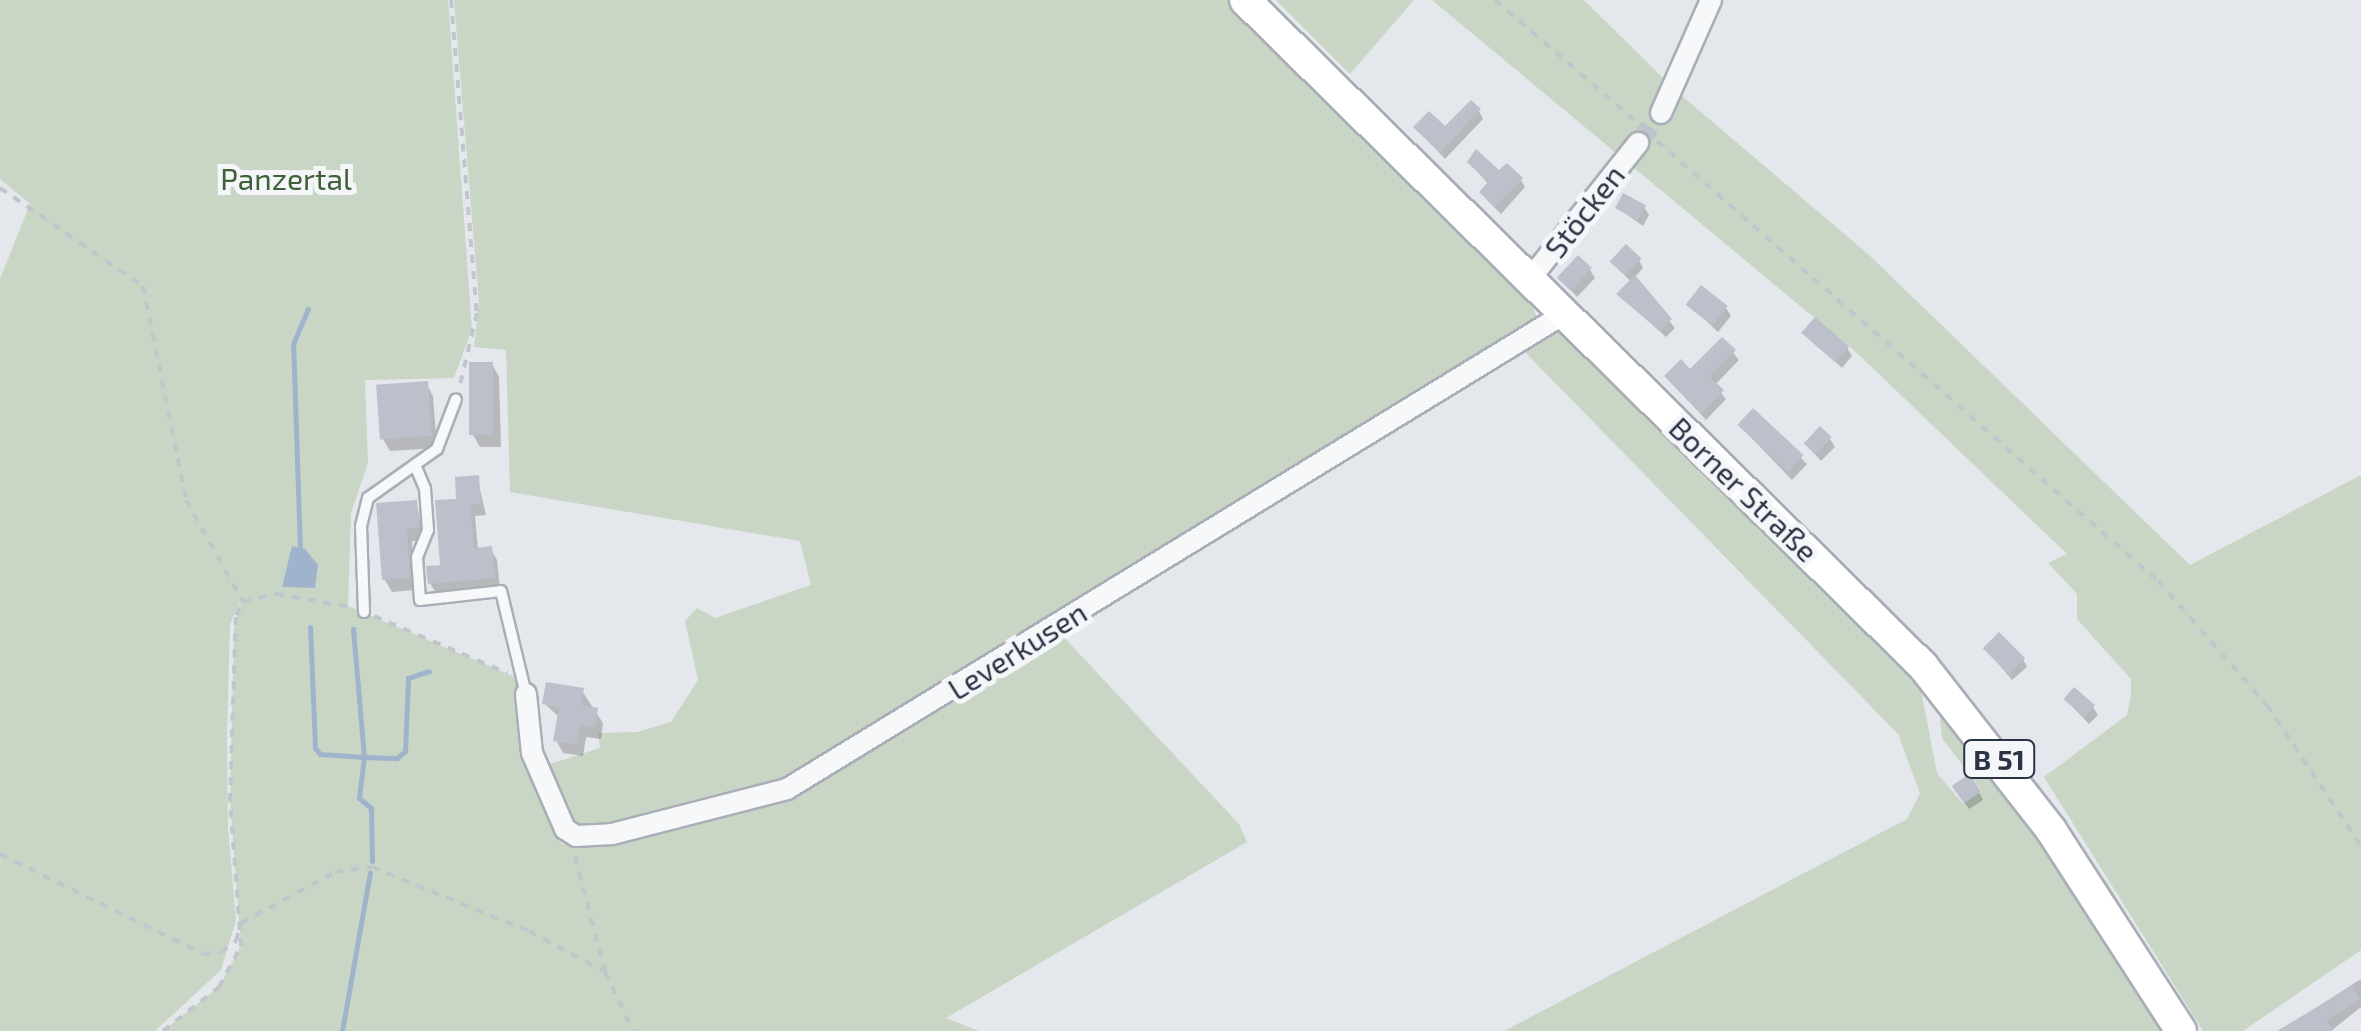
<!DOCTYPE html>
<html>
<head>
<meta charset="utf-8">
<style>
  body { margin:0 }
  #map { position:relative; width:2361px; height:1031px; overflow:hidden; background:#e4e7ec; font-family:"Exo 2",sans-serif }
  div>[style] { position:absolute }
  .green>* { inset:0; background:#c9d6c5 }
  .water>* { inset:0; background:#9fb4cc }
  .shadow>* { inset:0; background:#0003 }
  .stream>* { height:5px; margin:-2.5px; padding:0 2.5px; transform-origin:2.5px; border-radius:2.5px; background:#9fb4cc }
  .building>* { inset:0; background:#bbc0ca; transform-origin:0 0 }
  .minor-tunnel>* { height:20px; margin-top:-10px; transform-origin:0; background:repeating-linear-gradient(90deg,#bfc3cb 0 20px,transparent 0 30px) }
  .path>* { height:4px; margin-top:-2px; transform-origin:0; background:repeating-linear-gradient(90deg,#c2c5cb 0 8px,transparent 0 16px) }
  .roads { filter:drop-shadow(2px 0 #a9aeb7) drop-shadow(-2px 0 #a9aeb7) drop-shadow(0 2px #a9aeb7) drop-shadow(0 -2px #a9aeb7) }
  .service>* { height:10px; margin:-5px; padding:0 5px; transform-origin:5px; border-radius:5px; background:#f7f8fa }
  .minor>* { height:20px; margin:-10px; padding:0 10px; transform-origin:10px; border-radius:10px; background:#f7f8fa }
  .primary>* { height:30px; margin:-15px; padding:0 15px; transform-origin:15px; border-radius:15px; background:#fff }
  span { translate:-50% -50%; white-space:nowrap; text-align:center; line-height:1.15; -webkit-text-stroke:10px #f4f6f9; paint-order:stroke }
  .shield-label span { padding:2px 8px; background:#f4f6f9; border:2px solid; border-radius:8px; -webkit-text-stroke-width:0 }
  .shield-label { font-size:28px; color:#2b3445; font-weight:700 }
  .park-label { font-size:30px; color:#3f6138 }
  .street-label { font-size:30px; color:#2b3445 }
</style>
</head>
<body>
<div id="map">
  <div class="green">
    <i style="clip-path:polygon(0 0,448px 0,472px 329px,454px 378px,365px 380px,368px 463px,351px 513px,348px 606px,513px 676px,526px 694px,531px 773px,562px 844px,593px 844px,554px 797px,541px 767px,600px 748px,598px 733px,637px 732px,671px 722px,698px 680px,685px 621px,697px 608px,715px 618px,811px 585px,800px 541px,510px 492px,506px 350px,474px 347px,479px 303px,454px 0,1228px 0,1525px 291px,1537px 317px,1057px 630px,1239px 824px,1247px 842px,946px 1018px,979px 1031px,163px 1031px,219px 987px,241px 946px,230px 801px,234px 627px,241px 600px,230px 624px,227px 733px,228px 827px,236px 920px,221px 970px,155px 1031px,0 1031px,0 279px,30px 204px,0 179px)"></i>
    <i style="clip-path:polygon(1276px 0,1414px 0,1350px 74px)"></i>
    <i style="clip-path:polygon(1432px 0,1584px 0,1675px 90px,1869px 255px,2190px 565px,2361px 475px,2361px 950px,2243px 1031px,2203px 1031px,2044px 777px,2127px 715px,2131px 694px,2131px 679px,2077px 619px,2077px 594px,2048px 563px,2067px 554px,1858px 354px)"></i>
    <i style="clip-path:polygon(1552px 330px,1567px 335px,1621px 384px,1920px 685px,1937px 773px,1963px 804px,1982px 791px,1942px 738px,1939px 707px,1979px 748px,2169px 1031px,1504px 1031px,1907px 819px,1920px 793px,1898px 734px,1523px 350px)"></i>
    <i style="clip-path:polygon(2037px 782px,2109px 886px,2181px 1004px,2033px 785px)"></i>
  </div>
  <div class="water">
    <i style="clip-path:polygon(292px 546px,305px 549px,318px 565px,315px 588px,282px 587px)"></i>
  </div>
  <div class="shadow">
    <i style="clip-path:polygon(1479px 111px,1483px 119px,1445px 159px,1416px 128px,1445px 129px)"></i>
    <i style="clip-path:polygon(1470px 163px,1521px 180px,1525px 187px,1501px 214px,1487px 200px,1482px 192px,1489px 185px)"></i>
    <i style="clip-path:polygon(1644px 207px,1649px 215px,1643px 226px,1618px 208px)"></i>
    <i style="clip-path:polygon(1639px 260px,1643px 268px,1634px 278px,1675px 328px,1666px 337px,1619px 295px,1631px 282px,1613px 262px)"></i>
    <i style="clip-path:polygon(1590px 270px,1595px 278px,1577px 297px,1561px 279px)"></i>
    <i style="clip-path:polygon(1688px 304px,1726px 308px,1731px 316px,1718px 332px)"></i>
    <i style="clip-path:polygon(1804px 333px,1847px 348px,1852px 356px,1842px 368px)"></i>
    <i style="clip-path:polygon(1722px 340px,1739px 360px,1715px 385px,1726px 399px,1706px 420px,1667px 377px,1690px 373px)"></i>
    <i style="clip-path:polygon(492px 364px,499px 377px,501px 447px,480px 447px,473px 435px)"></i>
    <i style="clip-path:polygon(426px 383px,433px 396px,437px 448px,390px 451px,383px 439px)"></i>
    <i style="clip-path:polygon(1753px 412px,1807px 464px,1792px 480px,1739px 425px)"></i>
    <i style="clip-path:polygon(1830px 439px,1835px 447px,1821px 461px,1806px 444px)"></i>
    <i style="clip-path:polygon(477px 477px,486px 515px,475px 516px,478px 550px,490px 548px,497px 560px,500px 589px,437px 595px,430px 583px,443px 567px,459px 501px)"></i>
    <i style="clip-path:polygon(416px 502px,425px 540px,412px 541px,415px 590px,392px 592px,385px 580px)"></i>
    <i style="clip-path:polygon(1985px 648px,2023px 659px,2027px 667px,2012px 680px)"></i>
    <i style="clip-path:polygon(582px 691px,603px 723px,601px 739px,586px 737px,583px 756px,563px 753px,556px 740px,559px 717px,545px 704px)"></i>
    <i style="clip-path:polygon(2066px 700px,2093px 707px,2098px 715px,2089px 724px)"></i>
    <i style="clip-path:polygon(1979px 792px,1983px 800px,1969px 809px,1959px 795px)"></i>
    <i style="clip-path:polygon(2361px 979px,2361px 1007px,2331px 1031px,2280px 1031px)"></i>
  </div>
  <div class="stream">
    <i style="left:300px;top:550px;width:206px;rotate:-91.9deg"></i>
    <i style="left:293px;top:344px;width:38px;rotate:-67deg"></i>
    <i style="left:310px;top:627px;width:121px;rotate:87.6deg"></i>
    <i style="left:315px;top:748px;width:8px;rotate:50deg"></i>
    <i style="left:320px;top:754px;width:44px;rotate:3.9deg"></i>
    <i style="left:364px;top:757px;width:41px;rotate:97deg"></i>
    <i style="left:359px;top:798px;width:16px;rotate:40deg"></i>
    <i style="left:371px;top:808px;width:53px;rotate:88.9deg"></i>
    <i style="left:353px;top:629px;width:128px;rotate:85.1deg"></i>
    <i style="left:364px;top:757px;width:33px;rotate:2deg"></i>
    <i style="left:397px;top:758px;width:11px;rotate:-41deg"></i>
    <i style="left:405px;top:751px;width:73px;rotate:-87.6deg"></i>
    <i style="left:408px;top:678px;width:22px;rotate:-18deg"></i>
    <i style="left:342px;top:1031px;width:161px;rotate:-80deg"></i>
  </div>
  <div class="building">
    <i style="clip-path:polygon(1471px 100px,1481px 109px,1440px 153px,1413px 127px,1429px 111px,1445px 126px)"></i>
    <i style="clip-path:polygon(1476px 149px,1499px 170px,1507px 163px,1523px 178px,1495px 207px,1479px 192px,1488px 182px,1467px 162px)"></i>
    <i style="left:1623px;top:193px;width:26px;height:17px;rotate:28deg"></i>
    <i style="left:1626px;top:244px;width:21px;height:24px;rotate:43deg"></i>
    <i style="left:1578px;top:255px;width:19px;height:31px;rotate:43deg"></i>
    <i style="clip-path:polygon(1635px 275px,1672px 319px,1660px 331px,1616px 294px)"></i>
    <i style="left:1701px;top:285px;width:34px;height:25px;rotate:38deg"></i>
    <i style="left:1815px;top:317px;width:45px;height:21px;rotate:41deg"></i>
    <i style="clip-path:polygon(1722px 337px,1736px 350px,1710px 377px,1724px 390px,1701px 414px,1664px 376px,1681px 359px,1690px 369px)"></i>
    <i style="left:469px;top:362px;width:24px;height:73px"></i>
    <i style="left:428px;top:381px;width:55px;height:52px;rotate:86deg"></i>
    <i style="left:1753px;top:408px;width:69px;height:23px;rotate:43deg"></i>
    <i style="left:1820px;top:426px;width:16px;height:24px;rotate:43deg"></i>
    <i style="clip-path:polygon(479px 475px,481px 504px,470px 504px,474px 548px,492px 546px,495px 578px,428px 584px,426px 566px,440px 565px,435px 500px,456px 499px,455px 477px)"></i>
    <i style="clip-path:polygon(417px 500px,419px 528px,407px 529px,410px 578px,382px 580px,376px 503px)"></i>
    <i style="left:1999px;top:632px;width:37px;height:23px;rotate:45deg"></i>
    <i style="clip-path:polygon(546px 682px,584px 688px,581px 705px,598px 708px,595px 727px,580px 725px,577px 745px,553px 741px,559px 707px,542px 704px)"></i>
    <i style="left:2074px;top:687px;width:28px;height:16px;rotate:41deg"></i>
    <i style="left:1969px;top:774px;width:21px;height:21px;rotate:55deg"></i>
    <i style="clip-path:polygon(2352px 986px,2360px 999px,2327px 1020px,2333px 1031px,2277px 1031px)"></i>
  </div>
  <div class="minor-tunnel">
    <i style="left:1638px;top:143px;width:38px;rotate:-53deg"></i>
  </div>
  <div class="path">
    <i style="left:451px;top:0;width:314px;rotate:85.3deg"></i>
    <i style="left:477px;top:313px;width:74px;rotate:103.3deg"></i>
    <i style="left:1495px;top:0;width:190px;rotate:40.7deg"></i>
    <i style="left:1657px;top:141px;width:667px;rotate:41.29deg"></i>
    <i style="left:2158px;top:581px;width:165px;rotate:48.7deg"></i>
    <i style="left:2267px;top:705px;width:169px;rotate:56.3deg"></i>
    <i style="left:0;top:188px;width:173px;rotate:34.4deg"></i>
    <i style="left:143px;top:286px;width:218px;rotate:78.6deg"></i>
    <i style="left:186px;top:500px;width:117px;rotate:60.8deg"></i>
    <i style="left:374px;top:616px;width:145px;rotate:23.2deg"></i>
    <i style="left:0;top:854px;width:226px;rotate:26.2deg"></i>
    <i style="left:203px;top:954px;width:18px;rotate:-6deg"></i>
    <i style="left:221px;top:952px;width:19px;rotate:-36deg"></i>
    <i style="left:236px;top:941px;width:19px;rotate:-74deg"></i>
    <i style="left:241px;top:923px;width:107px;rotate:-28.5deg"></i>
    <i style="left:335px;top:872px;width:37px;rotate:-8deg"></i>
    <i style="left:372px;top:867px;width:170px;rotate:22.2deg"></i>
    <i style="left:529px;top:931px;width:86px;rotate:28.3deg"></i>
    <i style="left:575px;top:856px;width:120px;rotate:75.5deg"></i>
    <i style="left:605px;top:972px;width:65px;rotate:64.6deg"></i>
    <i style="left:163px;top:1031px;width:71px;rotate:-38.2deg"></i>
    <i style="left:219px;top:987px;width:47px;rotate:-61.8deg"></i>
    <i style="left:241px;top:946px;width:145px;rotate:-94.3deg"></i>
    <i style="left:230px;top:801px;width:186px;rotate:-88.2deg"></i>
    <i style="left:236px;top:615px;width:15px;rotate:-62deg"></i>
    <i style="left:243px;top:602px;width:34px;rotate:-14deg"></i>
    <i style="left:276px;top:594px;width:76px;rotate:9.8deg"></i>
  </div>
  <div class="roads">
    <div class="service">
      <i style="left:415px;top:465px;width:26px;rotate:67deg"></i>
      <i style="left:425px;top:489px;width:41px;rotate:85.8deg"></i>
      <i style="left:428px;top:530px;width:29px;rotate:112deg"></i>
      <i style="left:417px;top:557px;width:43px;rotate:86deg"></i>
      <i style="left:420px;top:600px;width:81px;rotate:-6.3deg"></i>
      <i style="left:501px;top:591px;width:106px;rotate:76.4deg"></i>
      <i style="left:364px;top:612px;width:86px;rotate:-92deg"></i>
      <i style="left:361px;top:526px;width:29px;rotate:-76deg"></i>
      <i style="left:368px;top:498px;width:85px;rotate:-35.4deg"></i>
      <i style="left:437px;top:449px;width:53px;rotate:-69.2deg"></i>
    </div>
    <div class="minor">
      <i style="left:1661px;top:113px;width:124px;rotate:-66.1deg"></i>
      <i style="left:1530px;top:279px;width:174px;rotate:-51.5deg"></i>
      <i style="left:526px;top:694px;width:59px;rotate:84.2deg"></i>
      <i style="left:532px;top:753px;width:83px;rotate:66.5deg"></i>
      <i style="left:565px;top:829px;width:13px;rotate:32deg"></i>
      <i style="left:576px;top:836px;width:36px;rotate:-3deg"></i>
      <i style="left:612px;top:834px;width:181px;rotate:-14.4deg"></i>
      <i style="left:787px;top:789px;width:911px;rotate:-31.44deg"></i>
    </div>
    <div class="primary">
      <i style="left:1245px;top:0;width:950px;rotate:44.49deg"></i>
      <i style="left:1923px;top:666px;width:208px;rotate:52deg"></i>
      <i style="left:2051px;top:830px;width:239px;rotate:57.1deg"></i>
    </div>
  </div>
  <div class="shield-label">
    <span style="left:1999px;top:759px">B 51</span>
  </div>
  <div class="park-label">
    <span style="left:286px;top:178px">Panzertal</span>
  </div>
  <div class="street-label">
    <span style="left:1584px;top:211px;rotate:-52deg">Stöcken</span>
    <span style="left:1744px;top:489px;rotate:44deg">Borner Straße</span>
    <span style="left:1017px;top:650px;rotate:-32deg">Leverkusen</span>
  </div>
</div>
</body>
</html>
